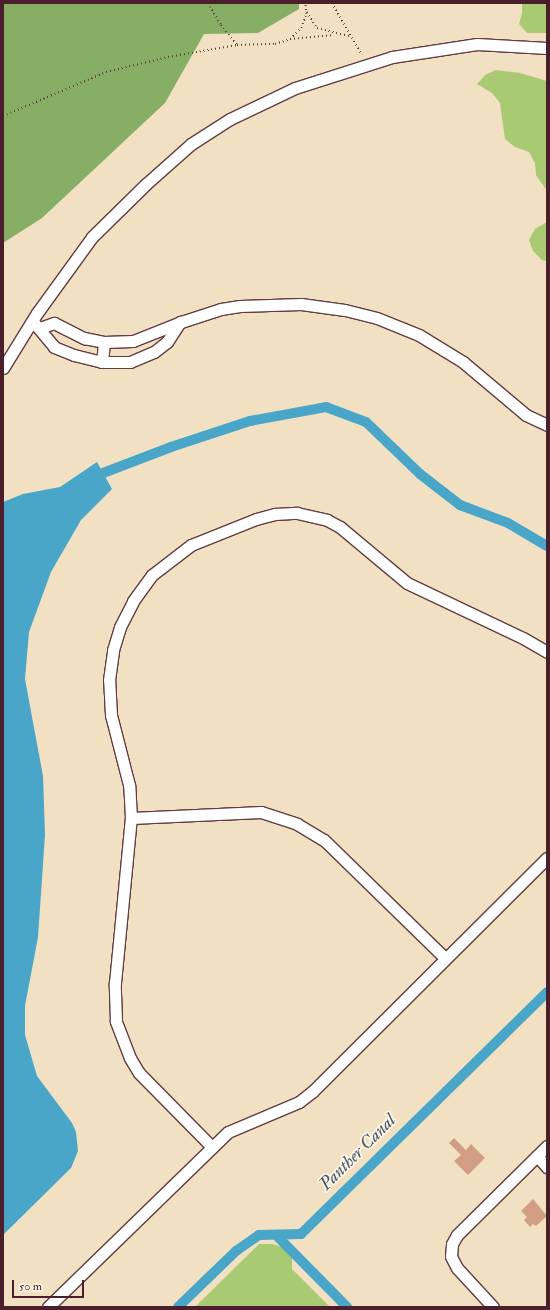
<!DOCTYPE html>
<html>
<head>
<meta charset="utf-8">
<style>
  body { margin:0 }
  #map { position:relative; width:550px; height:1310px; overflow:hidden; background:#f1e1c2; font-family:"IM FELL Double Pica",serif }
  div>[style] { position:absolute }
  .green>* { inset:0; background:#a9ca73 }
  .forest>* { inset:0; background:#86ae65 }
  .water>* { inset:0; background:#4aa6c9 }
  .canal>* { height:10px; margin:-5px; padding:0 5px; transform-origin:5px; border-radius:5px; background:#4aa6c9 }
  .building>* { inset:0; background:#d19e85 }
  .path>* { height:1.5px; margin-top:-0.75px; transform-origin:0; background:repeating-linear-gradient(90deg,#633c42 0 1px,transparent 0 4px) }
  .roads { filter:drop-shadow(1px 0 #633c42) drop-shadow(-1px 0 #633c42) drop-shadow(0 1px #633c42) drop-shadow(0 -1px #633c42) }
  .minor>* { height:11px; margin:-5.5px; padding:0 5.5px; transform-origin:5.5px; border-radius:5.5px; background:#fff }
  span { translate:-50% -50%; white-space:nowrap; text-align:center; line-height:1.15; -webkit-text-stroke:3.5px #fcf5e5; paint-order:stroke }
  .water-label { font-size:18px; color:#4a556a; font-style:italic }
  .frame { position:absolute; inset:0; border:4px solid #4a1f2b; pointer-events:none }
  .scale { position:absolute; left:12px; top:1280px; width:72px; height:18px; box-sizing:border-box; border:2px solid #4a1f2b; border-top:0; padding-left:5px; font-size:12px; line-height:14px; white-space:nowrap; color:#4a1f2b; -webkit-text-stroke:3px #fcf5e5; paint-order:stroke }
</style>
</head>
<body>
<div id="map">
  <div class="green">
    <i style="clip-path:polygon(522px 3px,547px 3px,547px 33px,527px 33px,519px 24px,522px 13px)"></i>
    <i style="clip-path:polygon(496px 70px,520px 73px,547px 81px,547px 191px,536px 175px,535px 163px,529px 152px,515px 147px,505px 139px,500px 103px,492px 93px,477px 84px,485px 75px)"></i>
    <i style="clip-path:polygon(547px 222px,547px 261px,542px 260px,533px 251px,529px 240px,535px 229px)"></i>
    <i style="clip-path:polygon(259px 1244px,272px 1244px,285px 1248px,292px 1258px,292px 1269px,330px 1307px,195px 1307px)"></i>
  </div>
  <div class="forest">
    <i style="clip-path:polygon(3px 3px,299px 3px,299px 9px,258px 33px,204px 34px,165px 103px,42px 218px,3px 243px)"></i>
  </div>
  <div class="water">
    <i style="clip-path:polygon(97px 462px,112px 489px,81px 520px,51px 572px,29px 632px,25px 679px,43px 776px,45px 835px,38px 937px,25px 1006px,25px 1035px,37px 1076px,72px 1123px,76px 1132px,78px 1151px,71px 1168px,3px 1235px,3px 502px,23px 494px,60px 487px)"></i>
  </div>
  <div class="canal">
    <i style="left:96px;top:483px;width:12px;rotate:-55deg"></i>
    <i style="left:103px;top:473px;width:73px;rotate:-20.9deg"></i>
    <i style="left:171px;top:447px;width:83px;rotate:-18.2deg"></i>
    <i style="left:250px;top:421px;width:77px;rotate:-10.4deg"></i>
    <i style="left:326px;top:407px;width:43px;rotate:20.6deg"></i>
    <i style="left:366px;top:422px;width:75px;rotate:43.9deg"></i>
    <i style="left:420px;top:474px;width:51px;rotate:37.8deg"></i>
    <i style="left:460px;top:505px;width:51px;rotate:20.6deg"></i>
    <i style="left:508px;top:523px;width:45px;rotate:30.5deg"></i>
    <i style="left:277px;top:1236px;width:100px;rotate:45.4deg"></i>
    <i style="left:178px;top:1307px;width:81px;rotate:-44deg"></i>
    <i style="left:236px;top:1251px;width:28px;rotate:-35deg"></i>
    <i style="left:259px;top:1235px;width:42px;rotate:-1.4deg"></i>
    <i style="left:301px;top:1234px;width:345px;rotate:-44.5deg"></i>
  </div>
  <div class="building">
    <i style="clip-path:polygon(454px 1138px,466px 1150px,471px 1144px,485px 1158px,468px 1175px,454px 1161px,461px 1155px,449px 1143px)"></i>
    <i style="clip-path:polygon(533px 1199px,547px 1216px,536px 1226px,533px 1224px,530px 1227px,524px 1220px,527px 1217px,521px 1211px)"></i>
  </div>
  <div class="path">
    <i style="left:208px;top:3px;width:26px;rotate:59deg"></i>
    <i style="left:221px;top:25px;width:26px;rotate:51deg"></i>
    <i style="left:332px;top:3px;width:60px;rotate:60deg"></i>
    <i style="left:307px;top:12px;width:19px;rotate:58deg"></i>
    <i style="left:317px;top:28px;width:36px;rotate:14deg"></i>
    <i style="left:290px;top:39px;width:44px;rotate:-5.2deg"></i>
    <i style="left:3px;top:116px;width:112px;rotate:-23.1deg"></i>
    <i style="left:106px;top:72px;width:64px;rotate:-13.6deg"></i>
    <i style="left:168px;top:57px;width:70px;rotate:-9.9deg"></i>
    <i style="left:237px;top:45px;width:38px;rotate:-2deg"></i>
    <i style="left:275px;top:44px;width:16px;rotate:-18deg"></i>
    <i style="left:290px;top:39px;width:16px;rotate:-45deg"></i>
    <i style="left:301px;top:28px;width:15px;rotate:-70deg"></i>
    <i style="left:306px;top:14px;width:11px;rotate:-95deg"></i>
  </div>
  <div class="roads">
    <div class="minor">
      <i style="left:35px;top:324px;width:30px;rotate:50deg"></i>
      <i style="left:54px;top:347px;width:22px;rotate:22deg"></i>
      <i style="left:74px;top:355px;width:29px;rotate:14deg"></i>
      <i style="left:102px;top:362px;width:28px"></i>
      <i style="left:130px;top:362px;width:26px;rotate:-23deg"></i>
      <i style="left:154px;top:352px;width:16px;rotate:-38deg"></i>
      <i style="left:167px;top:342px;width:24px;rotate:-57deg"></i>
      <i style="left:40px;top:328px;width:15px;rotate:-20deg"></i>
      <i style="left:54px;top:323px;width:34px;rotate:27deg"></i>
      <i style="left:84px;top:338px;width:20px;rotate:11deg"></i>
      <i style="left:104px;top:342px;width:29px;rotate:-2deg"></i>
      <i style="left:133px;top:341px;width:52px;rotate:-21.6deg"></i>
      <i style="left:181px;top:322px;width:42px;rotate:-18deg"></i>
      <i style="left:221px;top:309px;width:19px;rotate:-9deg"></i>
      <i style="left:240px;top:306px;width:61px;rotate:-1.9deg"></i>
      <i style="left:301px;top:304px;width:44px;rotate:7.8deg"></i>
      <i style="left:345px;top:310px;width:33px;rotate:14deg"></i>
      <i style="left:377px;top:318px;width:45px;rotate:22deg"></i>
      <i style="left:419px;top:335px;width:52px;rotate:31.5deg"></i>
      <i style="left:463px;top:362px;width:82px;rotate:40.1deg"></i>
      <i style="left:526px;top:415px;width:23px;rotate:25deg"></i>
      <i style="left:102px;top:362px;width:20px;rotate:-84deg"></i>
      <i style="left:3px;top:368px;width:65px;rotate:-58.3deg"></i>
      <i style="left:37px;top:313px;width:94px;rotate:-54.1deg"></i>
      <i style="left:92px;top:237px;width:76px;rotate:-44.5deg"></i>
      <i style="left:146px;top:184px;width:60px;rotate:-41.6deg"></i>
      <i style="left:191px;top:144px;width:46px;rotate:-32.7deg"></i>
      <i style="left:230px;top:119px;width:72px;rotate:-25.5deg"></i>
      <i style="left:295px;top:88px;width:102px;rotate:-17.7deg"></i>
      <i style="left:392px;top:57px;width:86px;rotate:-8.7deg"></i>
      <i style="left:477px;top:44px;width:70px;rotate:3.3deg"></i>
      <i style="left:131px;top:818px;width:130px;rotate:-2.6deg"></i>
      <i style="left:261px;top:812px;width:38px;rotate:18deg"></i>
      <i style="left:297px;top:824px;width:31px;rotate:31deg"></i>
      <i style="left:324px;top:840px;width:169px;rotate:44.3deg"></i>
      <i style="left:211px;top:1146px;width:103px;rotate:-134.6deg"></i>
      <i style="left:139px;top:1073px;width:17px;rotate:-121deg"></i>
      <i style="left:130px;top:1058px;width:40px;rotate:-111deg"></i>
      <i style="left:116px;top:1021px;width:38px;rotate:-92deg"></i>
      <i style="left:115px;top:983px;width:166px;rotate:-84.5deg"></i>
      <i style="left:131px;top:818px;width:33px;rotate:-93deg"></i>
      <i style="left:129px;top:785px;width:72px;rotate:-104.4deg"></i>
      <i style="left:111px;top:715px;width:35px;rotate:-93deg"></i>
      <i style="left:109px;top:680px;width:30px;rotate:-82deg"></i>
      <i style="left:113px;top:650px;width:24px;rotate:-73deg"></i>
      <i style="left:120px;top:627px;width:29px;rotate:-63deg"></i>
      <i style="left:133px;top:601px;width:32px;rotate:-54deg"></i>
      <i style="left:152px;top:575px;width:49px;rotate:-37.6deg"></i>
      <i style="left:191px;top:545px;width:70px;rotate:-21.8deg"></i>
      <i style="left:256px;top:519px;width:20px;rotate:-15deg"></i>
      <i style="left:275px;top:514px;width:22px;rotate:-3deg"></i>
      <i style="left:297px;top:513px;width:31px;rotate:13deg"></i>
      <i style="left:327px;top:520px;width:15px;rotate:28deg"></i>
      <i style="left:340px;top:527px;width:87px;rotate:39.9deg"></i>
      <i style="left:407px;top:583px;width:128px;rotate:25.4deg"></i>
      <i style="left:523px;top:638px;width:28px;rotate:30deg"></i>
      <i style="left:537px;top:1156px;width:15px;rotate:48deg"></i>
      <i style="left:48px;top:1307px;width:251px;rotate:-44.2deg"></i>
      <i style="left:228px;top:1132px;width:77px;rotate:-22.9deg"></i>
      <i style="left:299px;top:1102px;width:18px;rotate:-38deg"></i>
      <i style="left:313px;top:1091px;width:330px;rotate:-44.9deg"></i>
      <i style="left:493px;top:1307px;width:53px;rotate:-132.7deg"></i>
      <i style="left:457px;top:1268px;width:13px;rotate:-117deg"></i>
      <i style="left:451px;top:1256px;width:12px;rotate:-85deg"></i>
      <i style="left:452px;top:1244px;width:10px;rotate:-61deg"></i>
      <i style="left:457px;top:1235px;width:127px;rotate:-44.7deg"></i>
    </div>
  </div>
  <div class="water-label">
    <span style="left:358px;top:1153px;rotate:-45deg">Panther Canal</span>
  </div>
  <div class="frame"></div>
  <div class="scale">50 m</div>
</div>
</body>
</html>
